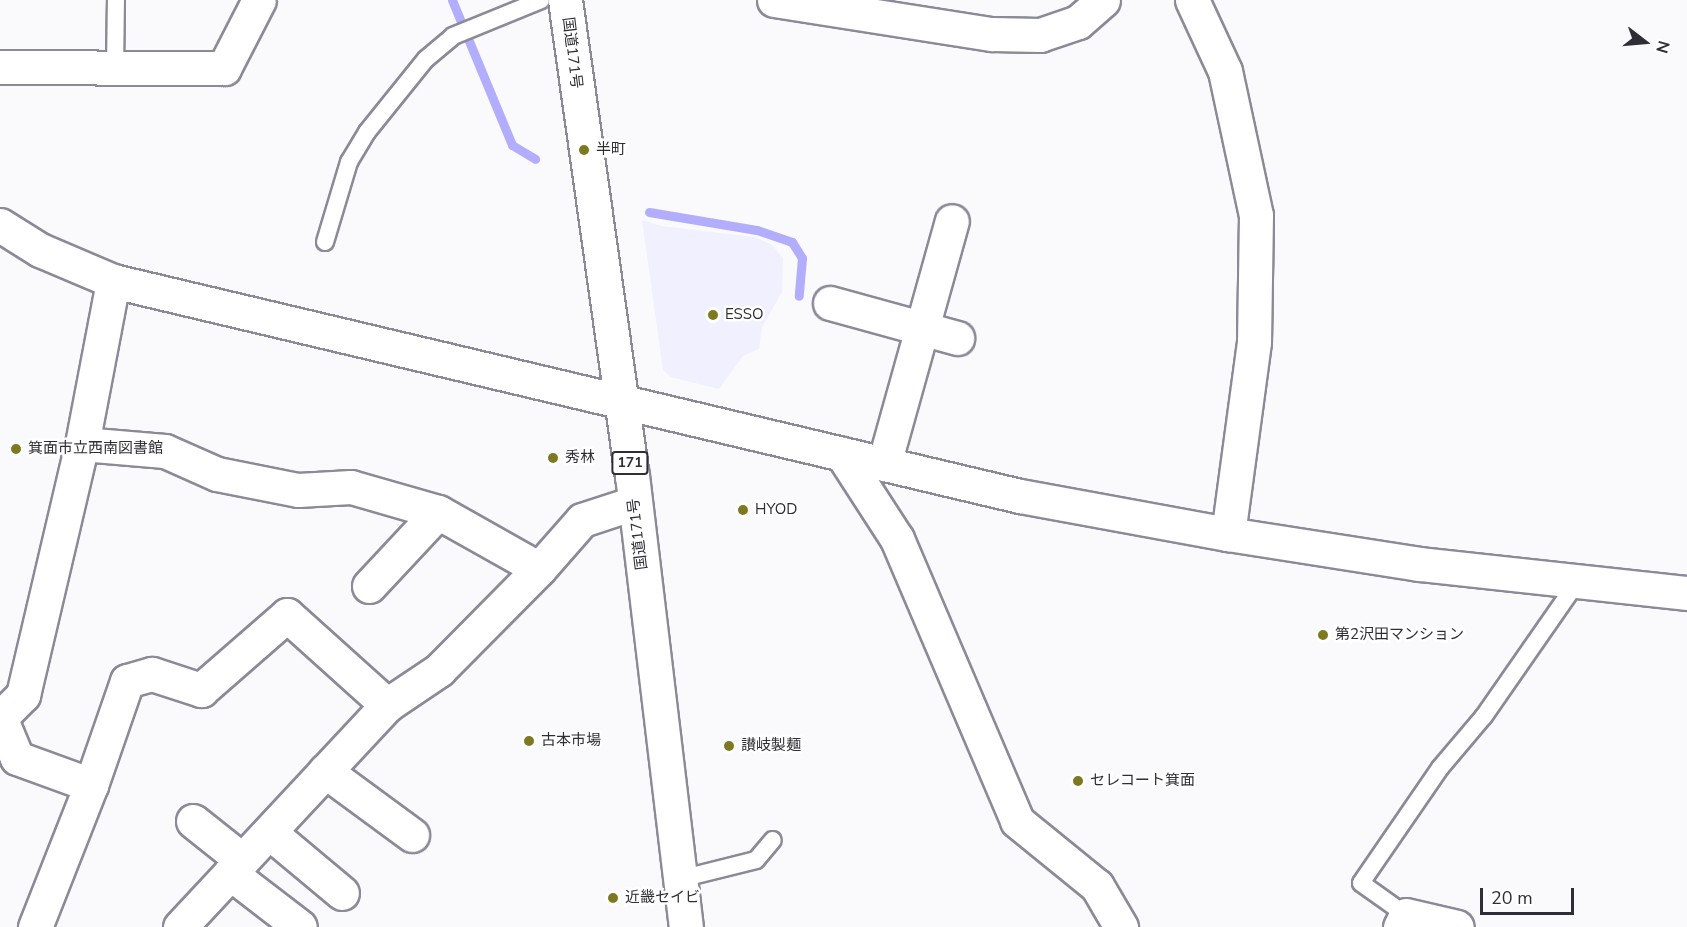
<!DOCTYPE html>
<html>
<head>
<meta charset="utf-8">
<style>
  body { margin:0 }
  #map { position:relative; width:1687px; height:927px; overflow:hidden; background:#fafafd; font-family:"Nunito Sans","Noto Sans JP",sans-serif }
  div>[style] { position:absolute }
  .built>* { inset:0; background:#f0f0fe }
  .stream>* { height:9px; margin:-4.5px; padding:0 4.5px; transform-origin:4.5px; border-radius:4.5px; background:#b3adfe }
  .roads { filter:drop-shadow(2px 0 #8a8a98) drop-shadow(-2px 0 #8a8a98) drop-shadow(0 2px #8a8a98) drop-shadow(0 -2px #8a8a98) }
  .lane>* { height:16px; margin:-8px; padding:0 8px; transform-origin:8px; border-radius:8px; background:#fff }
  .street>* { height:33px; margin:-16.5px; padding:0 16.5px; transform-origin:16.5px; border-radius:16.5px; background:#fff }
  .secondary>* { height:33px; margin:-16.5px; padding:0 16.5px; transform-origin:16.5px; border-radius:16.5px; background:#fff }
  .highway>* { height:33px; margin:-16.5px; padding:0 16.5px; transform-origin:16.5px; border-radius:16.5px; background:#fff }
  .dots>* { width:16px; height:16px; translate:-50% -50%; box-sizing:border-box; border:3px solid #fff; border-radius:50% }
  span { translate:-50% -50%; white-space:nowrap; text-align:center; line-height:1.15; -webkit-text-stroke:5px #fff; paint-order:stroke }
  .shield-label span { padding:2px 4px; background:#fff; border:2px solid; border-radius:4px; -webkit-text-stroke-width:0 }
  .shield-label { font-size:14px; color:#2e2e34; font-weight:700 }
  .street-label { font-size:15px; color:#2e2e34 }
  .poi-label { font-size:15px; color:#2e2e34 }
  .left { translate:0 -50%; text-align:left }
  .north { position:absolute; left:1615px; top:12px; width:60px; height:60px; -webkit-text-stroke:4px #fff; paint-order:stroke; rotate:106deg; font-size:16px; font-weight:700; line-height:24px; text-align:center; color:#2e2e34 }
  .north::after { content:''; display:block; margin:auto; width:21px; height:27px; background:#2e2e34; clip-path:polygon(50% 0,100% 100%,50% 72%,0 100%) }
  .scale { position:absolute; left:1480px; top:888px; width:94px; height:27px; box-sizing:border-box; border:3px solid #2e2e34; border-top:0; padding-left:8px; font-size:18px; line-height:21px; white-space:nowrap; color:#2e2e34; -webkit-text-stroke:4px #fff; paint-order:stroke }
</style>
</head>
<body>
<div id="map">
  <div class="built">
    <i style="clip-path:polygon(642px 220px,661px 226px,755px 237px,772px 245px,783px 258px,782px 292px,762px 327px,759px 349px,743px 356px,719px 389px,671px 377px,663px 370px)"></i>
  </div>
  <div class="stream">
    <i style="left:452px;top:0;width:157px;rotate:67.5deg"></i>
    <i style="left:512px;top:145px;width:27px;rotate:31deg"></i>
    <i style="left:649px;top:212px;width:109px;rotate:9.5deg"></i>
    <i style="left:757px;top:230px;width:37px;rotate:19deg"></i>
    <i style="left:792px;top:242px;width:19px;rotate:58deg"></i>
    <i style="left:802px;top:258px;width:38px;rotate:95deg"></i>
  </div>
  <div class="roads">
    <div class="lane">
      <i style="left:115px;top:68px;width:68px;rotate:-89.2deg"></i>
      <i style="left:325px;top:242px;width:84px;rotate:-73.3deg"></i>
      <i style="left:349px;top:162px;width:35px;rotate:-59deg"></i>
      <i style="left:367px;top:132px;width:94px;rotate:-51.1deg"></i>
      <i style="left:426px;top:59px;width:35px;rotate:-40deg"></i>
      <i style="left:453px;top:36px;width:95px;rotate:-22.2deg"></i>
      <i style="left:680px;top:879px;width:78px;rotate:-14deg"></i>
      <i style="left:756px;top:860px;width:26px;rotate:-50deg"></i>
      <i style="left:1406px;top:915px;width:55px;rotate:-144.6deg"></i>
      <i style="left:1361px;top:883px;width:140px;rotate:-55.5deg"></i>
      <i style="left:1440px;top:768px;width:68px;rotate:-49.8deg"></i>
      <i style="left:1484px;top:716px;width:165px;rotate:-55.2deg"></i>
    </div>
    <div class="street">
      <i style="left:774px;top:0;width:221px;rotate:8.9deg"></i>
      <i style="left:992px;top:34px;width:48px;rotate:1.2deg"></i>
      <i style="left:1040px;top:35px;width:40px;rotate:-18.9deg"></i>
      <i style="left:1078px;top:22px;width:33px;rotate:-41deg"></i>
      <i style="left:0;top:67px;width:224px;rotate:0.3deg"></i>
      <i style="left:224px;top:68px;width:76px;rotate:-62.8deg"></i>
      <i style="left:830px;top:303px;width:132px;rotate:15.4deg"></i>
      <i style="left:82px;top:444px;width:83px;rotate:4.8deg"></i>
      <i style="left:165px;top:451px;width:57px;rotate:23.9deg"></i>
      <i style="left:217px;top:474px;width:83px;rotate:11.2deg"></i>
      <i style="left:298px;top:490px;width:53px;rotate:-3.2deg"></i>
      <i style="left:351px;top:487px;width:91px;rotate:16deg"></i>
      <i style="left:438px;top:512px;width:116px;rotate:29.4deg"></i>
      <i style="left:842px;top:454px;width:101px;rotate:57.1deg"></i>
      <i style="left:897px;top:539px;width:306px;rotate:66.9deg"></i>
      <i style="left:1017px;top:821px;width:103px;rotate:39.1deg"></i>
      <i style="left:1097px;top:886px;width:48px;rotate:59.7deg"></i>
      <i style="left:884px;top:464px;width:252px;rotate:-74.4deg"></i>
      <i style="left:369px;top:586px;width:101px;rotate:-47deg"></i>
      <i style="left:0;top:717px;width:44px;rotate:67.5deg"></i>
      <i style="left:17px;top:758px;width:79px;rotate:20deg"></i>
      <i style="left:91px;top:785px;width:153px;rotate:111.5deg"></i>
      <i style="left:0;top:718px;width:33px;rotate:-45deg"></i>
      <i style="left:23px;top:695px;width:258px;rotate:-76.8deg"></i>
      <i style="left:82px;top:444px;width:166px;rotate:-79.2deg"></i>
      <i style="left:325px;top:771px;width:108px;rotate:36.3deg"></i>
      <i style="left:91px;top:785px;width:110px;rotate:-70.9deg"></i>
      <i style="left:127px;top:681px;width:26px;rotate:-16deg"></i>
      <i style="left:152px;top:674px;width:52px;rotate:18.1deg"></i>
      <i style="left:201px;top:690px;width:114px;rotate:-41.1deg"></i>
      <i style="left:287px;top:615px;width:135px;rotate:42deg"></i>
      <i style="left:193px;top:821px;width:63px;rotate:38.5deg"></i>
      <i style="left:269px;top:832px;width:95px;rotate:39.9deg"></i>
      <i style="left:230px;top:873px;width:88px;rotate:37.6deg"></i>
      <i style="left:180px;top:927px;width:304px;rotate:-47deg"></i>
      <i style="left:387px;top:705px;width:63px;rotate:-33.9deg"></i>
      <i style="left:439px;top:670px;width:142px;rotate:-45.3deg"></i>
      <i style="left:539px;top:569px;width:65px;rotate:-48.7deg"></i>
      <i style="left:582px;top:520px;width:55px;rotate:-18.1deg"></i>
      <i style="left:1400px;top:927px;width:13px;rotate:-63deg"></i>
      <i style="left:1406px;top:915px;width:52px;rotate:13.2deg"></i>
    </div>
    <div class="secondary">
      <i style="left:1192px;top:0;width:78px;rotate:65.1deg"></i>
      <i style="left:1225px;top:71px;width:147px;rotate:77.9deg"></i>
      <i style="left:1256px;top:215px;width:127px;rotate:90.9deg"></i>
      <i style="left:1254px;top:342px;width:194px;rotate:97.7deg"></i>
      <i style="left:0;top:225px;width:47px;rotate:32deg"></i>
      <i style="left:40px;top:250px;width:79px;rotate:23deg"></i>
      <i style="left:113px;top:281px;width:932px;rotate:13.34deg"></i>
      <i style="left:1020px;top:496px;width:211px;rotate:10.4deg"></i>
      <i style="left:1228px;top:534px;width:193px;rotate:8.9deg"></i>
      <i style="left:1419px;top:564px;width:270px;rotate:6.2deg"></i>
    </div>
    <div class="highway">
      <i style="left:565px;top:0;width:480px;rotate:82deg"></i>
      <i style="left:632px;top:475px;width:455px;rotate:83.2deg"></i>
    </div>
  </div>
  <div class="dots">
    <i style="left:584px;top:150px;background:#7d7920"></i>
    <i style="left:713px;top:315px;background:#7d7920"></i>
    <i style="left:16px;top:449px;background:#7d7920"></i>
    <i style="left:553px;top:458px;background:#7d7920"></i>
    <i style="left:743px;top:510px;background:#7d7920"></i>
    <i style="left:1323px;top:635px;background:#7d7920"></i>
    <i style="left:529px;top:741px;background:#7d7920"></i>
    <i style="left:729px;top:746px;background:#7d7920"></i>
    <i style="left:1078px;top:781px;background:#7d7920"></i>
    <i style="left:613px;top:898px;background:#7d7920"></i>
  </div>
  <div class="shield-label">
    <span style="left:630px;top:463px">171</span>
  </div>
  <div class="street-label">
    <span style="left:572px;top:53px;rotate:83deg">国道171号</span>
    <span style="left:638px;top:534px;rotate:-97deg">国道171号</span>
  </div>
  <div class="poi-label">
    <span class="left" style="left:596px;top:150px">半町</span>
    <span class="left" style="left:725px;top:315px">ESSO</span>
    <span class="left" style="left:28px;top:449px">箕面市立西南図書館</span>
    <span class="left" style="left:565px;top:458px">秀林</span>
    <span class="left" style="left:755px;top:510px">HYOD</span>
    <span class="left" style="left:1335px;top:635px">第2沢田マンション</span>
    <span class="left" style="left:541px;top:741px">古本市場</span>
    <span class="left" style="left:741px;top:746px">讃岐製麺</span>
    <span class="left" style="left:1090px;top:781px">セレコート箕面</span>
    <span class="left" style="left:625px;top:898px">近畿セイビ</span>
  </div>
  <div class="north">N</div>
  <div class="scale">20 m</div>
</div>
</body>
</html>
